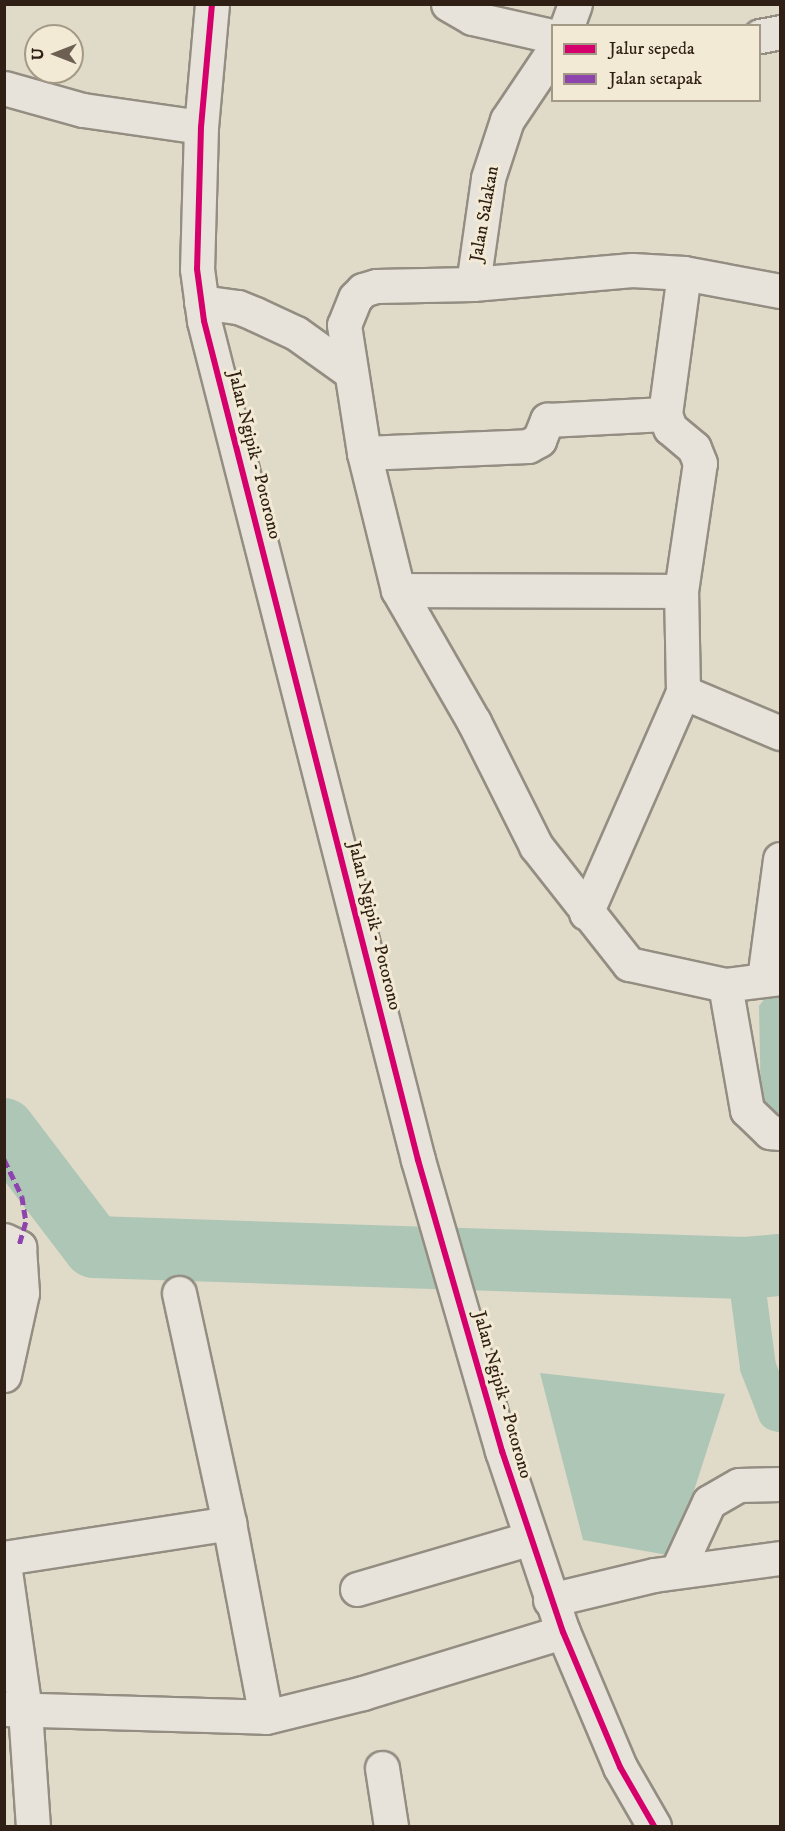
<!DOCTYPE html>
<html>
<head>
<meta charset="utf-8">
<style>
  body { margin:0 }
  #map { position:relative; width:785px; height:1831px; overflow:hidden; background:#e0dac8; font-family:"IM FELL DW Pica",serif }
  div>[style] { position:absolute }
  .water>* { inset:0; background:#aec6b6 }
  .canal>* { height:36px; margin:-18px; padding:0 18px; transform-origin:18px; border-radius:18px; background:#aec6b6 }
  .river>* { height:62px; margin:-31px; padding:0 31px; transform-origin:31px; border-radius:31px; background:#aec6b6 }
  .roads { filter:drop-shadow(2px 0 #938d82) drop-shadow(-2px 0 #938d82) drop-shadow(0 2px #938d82) drop-shadow(0 -2px #938d82) }
  .minor>* { height:33px; margin:-16.5px; padding:0 16.5px; transform-origin:16.5px; border-radius:16.5px; background:#e7e3db }
  .quiet>* { height:4.5px; margin-top:-2.25px; transform-origin:0; background:repeating-linear-gradient(90deg,#8e44ad 0 9px,transparent 0 13.5px) }
  .cycleway>* { height:6px; margin:-3px; padding:0 3px; transform-origin:3px; border-radius:3px; background:#d6006c }
  span { translate:-50% -50%; white-space:nowrap; text-align:center; line-height:1.15; -webkit-text-stroke:6px #f2ead4; paint-order:stroke }
  .street-label { font-size:18px; color:#2f1f14 }
  .frame { position:absolute; inset:0; border:6px solid #2f1f14; pointer-events:none }
  .legend { position:absolute; left:551px; top:24px; width:210px; height:78px; box-sizing:border-box; background:#f2ead4; border:2px solid #a49987; margin:0; padding:8px 10px; list-style:none; font-size:18px; color:#2f1f14 }
  .legend li { display:flex; align-items:center; gap:12px; height:30px }
  .legend b { width:30px; border:2px solid #a49987 }
  .north { position:absolute; left:24px; top:24px; width:60px; height:60px; box-sizing:border-box; background:#f2ead4; border:2px solid #a49987; border-radius:50%; rotate:270deg; font-size:16px; font-weight:700; line-height:24px; text-align:center; color:#2f1f14 }
  .north::after { content:''; display:block; margin:auto; width:21px; height:27px; background:#6d6053; clip-path:polygon(50% 0,100% 100%,50% 72%,0 100%) }
</style>
</head>
<body>
<div id="map">
  <div class="water">
    <i style="clip-path:polygon(780px 993px,780px 1120px,761px 1108px,759px 1006px,766px 997px)"></i>
    <i style="clip-path:polygon(540px 1373px,725px 1394px,673px 1556px,583px 1540px)"></i>
  </div>
  <div class="canal">
    <i style="left:745px;top:1268px;width:100px;rotate:82.5deg"></i>
    <i style="left:758px;top:1367px;width:49px;rotate:68.6deg"></i>
    <i style="left:776px;top:1413px;width:4px;rotate:14deg"></i>
  </div>
  <div class="river">
    <i style="left:4px;top:1129px;width:148px;rotate:52.7deg"></i>
    <i style="left:94px;top:1247px;width:651px;rotate:1.85deg"></i>
    <i style="left:745px;top:1268px;width:35px;rotate:-5deg"></i>
  </div>
  <div class="roads">
    <div class="minor">
      <i style="left:212px;top:4px;width:123px;rotate:95.1deg"></i>
      <i style="left:201px;top:127px;width:142px;rotate:91.6deg"></i>
      <i style="left:197px;top:269px;width:52px;rotate:82.3deg"></i>
      <i style="left:204px;top:321px;width:866px;rotate:75.69deg"></i>
      <i style="left:418px;top:1160px;width:303px;rotate:73.9deg"></i>
      <i style="left:502px;top:1451px;width:191px;rotate:71.4deg"></i>
      <i style="left:563px;top:1632px;width:147px;rotate:67.1deg"></i>
      <i style="left:620px;top:1767px;width:68px;rotate:60deg"></i>
      <i style="left:448px;top:4px;width:28px;rotate:30deg"></i>
      <i style="left:472px;top:18px;width:82px;rotate:12.7deg"></i>
      <i style="left:567px;top:26px;width:23px;rotate:-70deg"></i>
      <i style="left:760px;top:36px;width:20px;rotate:-11deg"></i>
      <i style="left:4px;top:88px;width:82px;rotate:15.6deg"></i>
      <i style="left:83px;top:110px;width:119px;rotate:8.2deg"></i>
      <i style="left:473px;top:284px;width:107px;rotate:-81.9deg"></i>
      <i style="left:488px;top:178px;width:61px;rotate:-71.9deg"></i>
      <i style="left:507px;top:120px;width:81px;rotate:-56.1deg"></i>
      <i style="left:780px;top:291px;width:98px;rotate:-169.4deg"></i>
      <i style="left:684px;top:273px;width:52px;rotate:-176.7deg"></i>
      <i style="left:632px;top:270px;width:160px;rotate:175deg"></i>
      <i style="left:473px;top:284px;width:97px;rotate:178.8deg"></i>
      <i style="left:376px;top:286px;width:14px;rotate:163deg"></i>
      <i style="left:363px;top:290px;width:11px;rotate:135deg"></i>
      <i style="left:355px;top:298px;width:29px;rotate:112deg"></i>
      <i style="left:344px;top:325px;width:130px;rotate:81.1deg"></i>
      <i style="left:364px;top:453px;width:141px;rotate:76.1deg"></i>
      <i style="left:398px;top:590px;width:152px;rotate:60.1deg"></i>
      <i style="left:474px;top:722px;width:139px;rotate:63.4deg"></i>
      <i style="left:536px;top:846px;width:150px;rotate:51.8deg"></i>
      <i style="left:629px;top:964px;width:98px;rotate:12.3deg"></i>
      <i style="left:725px;top:985px;width:55px;rotate:-7.3deg"></i>
      <i style="left:201px;top:302px;width:37px;rotate:8deg"></i>
      <i style="left:238px;top:307px;width:18px;rotate:22deg"></i>
      <i style="left:255px;top:314px;width:45px;rotate:24.9deg"></i>
      <i style="left:296px;top:333px;width:65px;rotate:35.6deg"></i>
      <i style="left:364px;top:453px;width:164px;rotate:-2.4deg"></i>
      <i style="left:528px;top:446px;width:13px;rotate:-29deg"></i>
      <i style="left:539px;top:440px;width:22px;rotate:-68deg"></i>
      <i style="left:547px;top:420px;width:118px;rotate:-2.9deg"></i>
      <i style="left:398px;top:590px;width:283px;rotate:0.2deg"></i>
      <i style="left:683px;top:692px;width:105px;rotate:22.9deg"></i>
      <i style="left:586px;top:913px;width:241px;rotate:-66.3deg"></i>
      <i style="left:683px;top:692px;width:101px;rotate:-91.1deg"></i>
      <i style="left:681px;top:591px;width:129px;rotate:-81.6deg"></i>
      <i style="left:700px;top:463px;width:16px;rotate:-112deg"></i>
      <i style="left:694px;top:448px;width:31px;rotate:-140deg"></i>
      <i style="left:670px;top:428px;width:15px;rotate:-110deg"></i>
      <i style="left:665px;top:414px;width:142px;rotate:-82.3deg"></i>
      <i style="left:764px;top:979px;width:121px;rotate:-82.4deg"></i>
      <i style="left:725px;top:985px;width:127px;rotate:80deg"></i>
      <i style="left:747px;top:1110px;width:32px;rotate:44deg"></i>
      <i style="left:770px;top:1132px;width:10px;rotate:6deg"></i>
      <i style="left:4px;top:1240px;width:17px;rotate:25deg"></i>
      <i style="left:19px;top:1247px;width:46px;rotate:86.3deg"></i>
      <i style="left:22px;top:1293px;width:84px;rotate:102.4deg"></i>
      <i style="left:179px;top:1293px;width:235px;rotate:77.7deg"></i>
      <i style="left:229px;top:1523px;width:197px;rotate:79.2deg"></i>
      <i style="left:4px;top:1558px;width:228px;rotate:-8.8deg"></i>
      <i style="left:4px;top:1564px;width:148px;rotate:81.8deg"></i>
      <i style="left:25px;top:1710px;width:116px;rotate:86.1deg"></i>
      <i style="left:677px;top:1571px;width:76px;rotate:-65.1deg"></i>
      <i style="left:709px;top:1502px;width:34px;rotate:-30deg"></i>
      <i style="left:739px;top:1485px;width:41px;rotate:-1.4deg"></i>
      <i style="left:357px;top:1589px;width:181px;rotate:-16.3deg"></i>
      <i style="left:550px;top:1600px;width:107px;rotate:-13.5deg"></i>
      <i style="left:654px;top:1575px;width:127px;rotate:-7.7deg"></i>
      <i style="left:4px;top:1709px;width:262px;rotate:1.7deg"></i>
      <i style="left:266px;top:1717px;width:100px;rotate:-13.9deg"></i>
      <i style="left:363px;top:1693px;width:209px;rotate:-17deg"></i>
      <i style="left:382px;top:1768px;width:59px;rotate:81.2deg"></i>
    </div>
  </div>
  <div class="quiet">
    <i style="left:4px;top:1159px;width:41px;rotate:64.1deg"></i>
    <i style="left:22px;top:1196px;width:26px;rotate:81deg"></i>
    <i style="left:26px;top:1222px;width:26px;rotate:106deg"></i>
  </div>
  <div class="cycleway">
    <i style="left:212px;top:4px;width:123px;rotate:95.1deg"></i>
    <i style="left:201px;top:127px;width:142px;rotate:91.6deg"></i>
    <i style="left:197px;top:269px;width:52px;rotate:82.3deg"></i>
    <i style="left:204px;top:321px;width:866px;rotate:75.69deg"></i>
    <i style="left:418px;top:1160px;width:303px;rotate:73.9deg"></i>
    <i style="left:502px;top:1451px;width:191px;rotate:71.4deg"></i>
    <i style="left:563px;top:1632px;width:147px;rotate:67.1deg"></i>
    <i style="left:620px;top:1767px;width:68px;rotate:60deg"></i>
  </div>
  <div class="street-label">
    <span style="left:485px;top:214px;rotate:-80deg">Jalan Salakan</span>
    <span style="left:254px;top:455px;rotate:76deg">Jalan Ngipik - Potorono</span>
    <span style="left:374px;top:926px;rotate:76deg">Jalan Ngipik - Potorono</span>
    <span style="left:502px;top:1395px;rotate:74deg">Jalan Ngipik - Potorono</span>
  </div>
  <div class="frame"></div>
  <ul class="legend">
  <li><b style="height:8px;background:#d6006c"></b>Jalur sepeda</li>
  <li><b style="height:8px;background:#8e44ad"></b>Jalan setapak</li>
  </ul>
  <div class="north">U</div>
</div>
</body>
</html>
